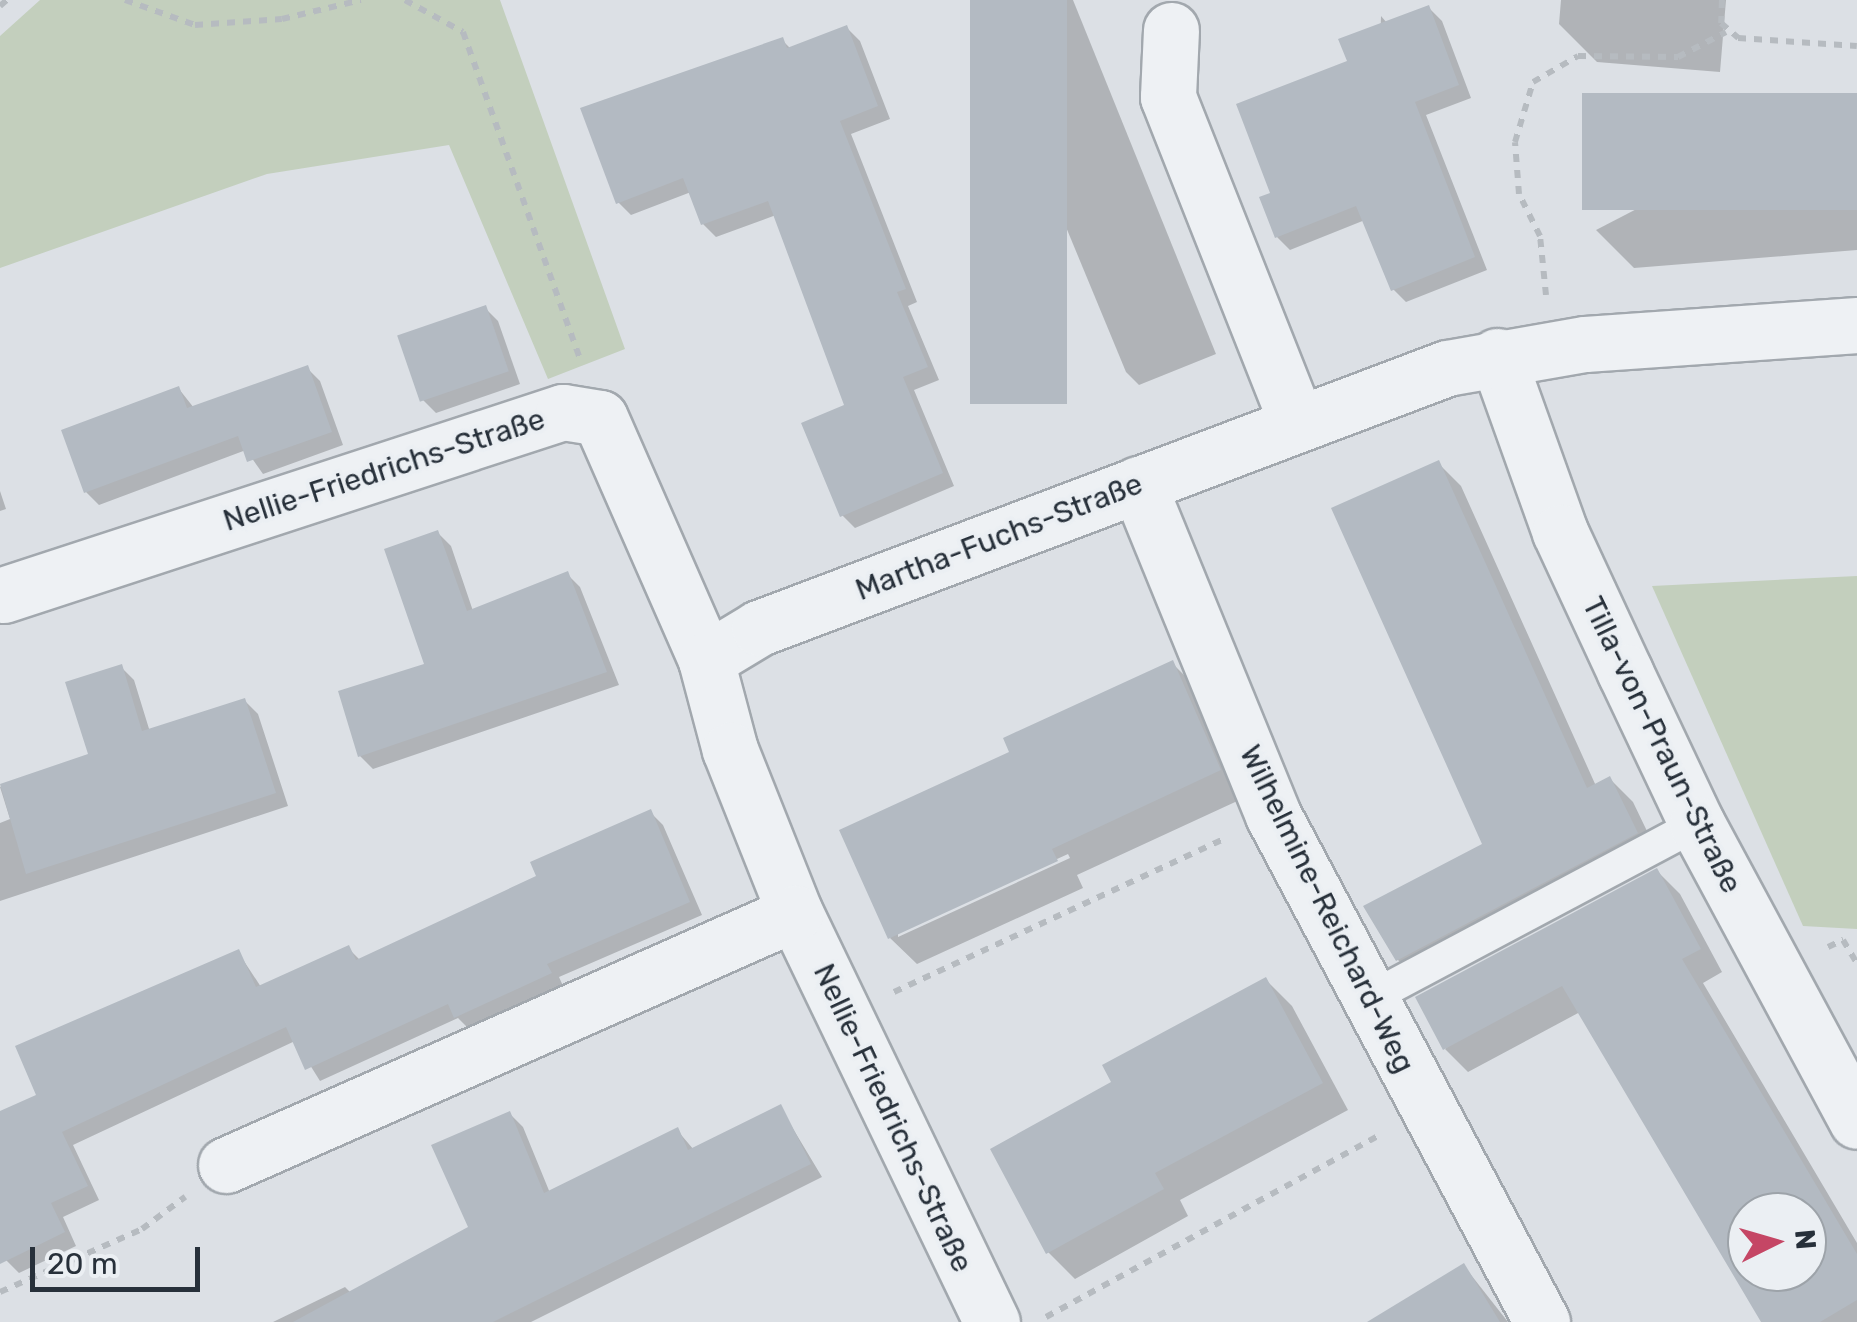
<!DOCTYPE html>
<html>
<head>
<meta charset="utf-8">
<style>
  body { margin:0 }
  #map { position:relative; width:1857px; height:1322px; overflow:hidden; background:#dce0e5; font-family:Rubik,sans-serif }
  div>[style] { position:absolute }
  .green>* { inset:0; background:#c3cfbd }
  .shadow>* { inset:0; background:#0003 }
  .building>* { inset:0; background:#b3bac2; transform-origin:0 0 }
  .path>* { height:6px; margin-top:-3px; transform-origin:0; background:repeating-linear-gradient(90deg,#b6bbc0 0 8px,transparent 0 16px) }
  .roads { filter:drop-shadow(2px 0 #a2a8ae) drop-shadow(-2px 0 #a2a8ae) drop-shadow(0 2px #a2a8ae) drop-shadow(0 -2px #a2a8ae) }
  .lane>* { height:32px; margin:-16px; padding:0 16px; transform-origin:16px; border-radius:16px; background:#eef1f4 }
  .street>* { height:55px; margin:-27.5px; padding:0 27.5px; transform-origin:27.5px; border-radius:27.5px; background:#eef1f4 }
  span { translate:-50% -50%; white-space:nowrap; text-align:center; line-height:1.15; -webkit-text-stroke:8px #ebeff3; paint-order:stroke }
  .street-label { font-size:30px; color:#27303a }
  .north { position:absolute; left:1727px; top:1192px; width:100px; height:100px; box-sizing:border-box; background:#ebeff3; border:2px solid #9da3a9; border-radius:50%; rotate:85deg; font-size:28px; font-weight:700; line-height:40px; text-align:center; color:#27303a }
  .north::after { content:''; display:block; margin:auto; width:35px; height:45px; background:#c54665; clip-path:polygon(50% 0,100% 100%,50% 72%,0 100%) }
  .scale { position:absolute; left:30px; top:1247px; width:170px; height:45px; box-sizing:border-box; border:5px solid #27303a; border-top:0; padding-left:12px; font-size:30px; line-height:35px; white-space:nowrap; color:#27303a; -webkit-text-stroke:8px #ebeff3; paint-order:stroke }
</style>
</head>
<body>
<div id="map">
  <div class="green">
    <i style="clip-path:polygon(40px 0,500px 0,625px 349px,548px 379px,449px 145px,267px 174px,0 268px,0 36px)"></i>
    <i style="clip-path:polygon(1857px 576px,1857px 929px,1803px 926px,1652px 586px)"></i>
  </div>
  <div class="shadow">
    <i style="clip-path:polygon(972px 0,1073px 0,1216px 354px,1139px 385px,1126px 372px)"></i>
    <i style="clip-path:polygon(1561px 0,1726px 0,1720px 72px,1597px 62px,1559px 24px)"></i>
    <i style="clip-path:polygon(1429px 8px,1442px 21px,1471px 98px,1426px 115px,1487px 270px,1406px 302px,1393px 289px,1365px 220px,1290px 250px,1277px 237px,1273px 194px,1379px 83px,1381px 16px,1387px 23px)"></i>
    <i style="clip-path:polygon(847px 28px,860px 41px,890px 119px,851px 134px,917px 302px,908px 306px,939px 380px,914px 390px,954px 486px,855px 528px,842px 515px,847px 406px,776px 215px,716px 237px,703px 224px,691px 192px,631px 215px,618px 202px,782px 40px,791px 49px)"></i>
    <i style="clip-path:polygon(1857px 95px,1857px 250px,1634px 268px,1596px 230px)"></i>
    <i style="clip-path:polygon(485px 308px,498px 321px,520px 384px,436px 413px,423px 400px)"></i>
    <i style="clip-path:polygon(307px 368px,320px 381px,343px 445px,263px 474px,246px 450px,99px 505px,86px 492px,179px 389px,194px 408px)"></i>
    <i style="clip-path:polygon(1438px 463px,1461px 486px,1596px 786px,1610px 779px,1633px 802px,1659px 856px,1422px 983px,1398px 960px,1367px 907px,1485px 845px)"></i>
    <i style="clip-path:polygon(0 491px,6px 509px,0 511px)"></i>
    <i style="clip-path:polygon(438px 533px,451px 546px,473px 611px,567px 574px,580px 587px,619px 685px,373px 769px,360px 756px,427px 666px)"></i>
    <i style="clip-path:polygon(evenodd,1172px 663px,1199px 690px,1246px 797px,1077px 875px,1083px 888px,917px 964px,890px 938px,1013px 753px,1172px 663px,1068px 854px,1070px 858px,898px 937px,898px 932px,1068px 854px)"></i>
    <i style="clip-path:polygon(121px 667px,134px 680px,150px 732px,244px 700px,258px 714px,288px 806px,0 901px,0 823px,10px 819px,0 787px,91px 756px)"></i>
    <i style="clip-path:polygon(650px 812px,663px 825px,702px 915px,559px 977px,563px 986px,470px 1030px,458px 1018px,320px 1081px,295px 1041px,73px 1145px,99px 1200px,63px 1217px,76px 1246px,19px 1273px,6px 1260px,0 1246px,0 1114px,39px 1096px,238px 952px,261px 987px,348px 948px,361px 961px,539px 877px)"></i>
    <i style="clip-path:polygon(evenodd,1657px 871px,1680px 894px,1722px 972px,1703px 983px,1857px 1243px,1857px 1322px,1763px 1322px,1580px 1012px,1468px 1072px,1445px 1049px,1657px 871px,1747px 1212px,1807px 1212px,1807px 1272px,1747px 1272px,1747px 1212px)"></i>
    <i style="clip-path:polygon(1266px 980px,1292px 1006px,1348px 1110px,1180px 1200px,1188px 1216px,1075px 1279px,1048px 1252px,1114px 1083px)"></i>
    <i style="clip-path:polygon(780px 1107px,822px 1177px,531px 1322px,273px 1322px,345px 1287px,351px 1293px,472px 1228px,510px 1114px,523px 1127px,550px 1193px,677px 1130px,694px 1150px)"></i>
    <i style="clip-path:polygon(1464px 1266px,1508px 1322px,1372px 1322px)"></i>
  </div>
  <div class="building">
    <i style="left:970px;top:0;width:97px;height:404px"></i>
    <i style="clip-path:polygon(1429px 5px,1459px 85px,1415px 102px,1475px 257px,1391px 291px,1356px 206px,1275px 238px,1259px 197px,1270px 193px,1236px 104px,1347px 61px,1338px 39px)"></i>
    <i style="clip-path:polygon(847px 25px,878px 106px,840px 121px,906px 289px,897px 292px,928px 367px,903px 377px,943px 473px,840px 517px,801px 423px,844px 405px,768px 201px,701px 225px,683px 178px,616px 204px,580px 108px,783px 37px,787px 48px)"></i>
    <i style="left:1857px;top:93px;width:117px;height:275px;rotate:90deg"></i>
    <i style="left:486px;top:305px;width:70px;height:94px;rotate:71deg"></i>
    <i style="clip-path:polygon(308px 365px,332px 432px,247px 462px,238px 436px,84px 493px,61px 430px,179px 386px,187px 408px)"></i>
    <i style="clip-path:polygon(1439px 460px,1587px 788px,1610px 776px,1638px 833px,1396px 961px,1363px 906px,1482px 844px,1331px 508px)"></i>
    <i style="clip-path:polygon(438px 530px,467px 611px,568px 571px,607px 672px,358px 757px,338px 691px,424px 664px,384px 549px)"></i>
    <i style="clip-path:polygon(1173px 660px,1221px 770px,1052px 849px,1058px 861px,888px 939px,839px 830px,1009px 752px,1003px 738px)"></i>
    <i style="clip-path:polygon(122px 664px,142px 731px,245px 698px,276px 793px,26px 874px,0 784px,88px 754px,65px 682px)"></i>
    <i style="clip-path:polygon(651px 809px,690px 902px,547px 964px,552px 973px,454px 1018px,448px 1004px,305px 1070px,286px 1027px,62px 1132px,88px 1186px,51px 1203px,65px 1232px,0 1264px,0 1111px,36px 1095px,15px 1046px,239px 949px,256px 987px,349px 945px,356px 960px,536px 876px,530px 862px)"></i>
    <i style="clip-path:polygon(evenodd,1657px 868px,1701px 949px,1682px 959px,1857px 1254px,1857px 1300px,1820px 1322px,1761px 1322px,1562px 986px,1443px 1050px,1415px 997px,1657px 868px,1747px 1212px,1807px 1212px,1807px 1272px,1747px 1272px,1747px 1212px)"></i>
    <i style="clip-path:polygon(1266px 977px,1323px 1083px,1155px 1173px,1164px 1189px,1046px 1254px,990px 1149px,1111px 1082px,1102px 1065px)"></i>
    <i style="clip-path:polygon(781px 1104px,811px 1164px,493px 1322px,293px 1322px,468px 1227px,431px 1145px,510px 1111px,544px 1193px,678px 1127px,688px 1150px)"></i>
    <i style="clip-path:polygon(1464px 1263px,1500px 1322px,1367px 1322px)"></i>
  </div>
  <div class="path">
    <i style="left:125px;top:0;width:74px;rotate:19.7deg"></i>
    <i style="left:195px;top:25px;width:87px;rotate:-3.9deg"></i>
    <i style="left:282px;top:19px;width:81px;rotate:-13.5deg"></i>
    <i style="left:405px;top:0;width:66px;rotate:28.9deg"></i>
    <i style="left:463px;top:32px;width:347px;rotate:70.3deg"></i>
    <i style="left:1722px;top:0;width:23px;rotate:92deg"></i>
    <i style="left:1721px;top:23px;width:23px;rotate:41deg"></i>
    <i style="left:1738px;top:38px;width:119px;rotate:3.8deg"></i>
    <i style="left:0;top:6px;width:9px;rotate:-41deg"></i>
    <i style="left:1546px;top:295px;width:59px;rotate:-95.8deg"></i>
    <i style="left:1540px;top:236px;width:47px;rotate:-116.6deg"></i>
    <i style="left:1519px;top:194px;width:52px;rotate:-94.4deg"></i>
    <i style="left:1515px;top:142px;width:63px;rotate:-73.3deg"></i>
    <i style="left:1533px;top:82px;width:52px;rotate:-30deg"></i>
    <i style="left:1578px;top:56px;width:100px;rotate:0.6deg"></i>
    <i style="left:1678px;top:57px;width:54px;rotate:-27.5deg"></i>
    <i style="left:1828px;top:947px;width:17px;rotate:-25deg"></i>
    <i style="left:1843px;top:940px;width:27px;rotate:59deg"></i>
    <i style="left:894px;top:992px;width:363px;rotate:-24.9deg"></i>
    <i style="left:0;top:1292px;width:155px;rotate:-23.9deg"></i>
    <i style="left:142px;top:1229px;width:54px;rotate:-36.7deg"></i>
    <i style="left:1046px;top:1317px;width:383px;rotate:-28.6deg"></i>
  </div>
  <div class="roads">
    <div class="lane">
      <i style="left:1370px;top:998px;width:370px;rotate:-28deg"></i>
    </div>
    <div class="street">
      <i style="left:1171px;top:30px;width:67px;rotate:92.6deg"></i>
      <i style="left:1168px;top:97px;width:351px;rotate:68.4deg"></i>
      <i style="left:1497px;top:356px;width:187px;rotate:70.3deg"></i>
      <i style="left:1560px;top:532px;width:154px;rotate:65.1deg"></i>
      <i style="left:1625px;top:672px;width:168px;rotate:64.7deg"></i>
      <i style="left:1697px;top:824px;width:337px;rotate:61.7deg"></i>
      <i style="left:1138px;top:484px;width:357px;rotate:67.8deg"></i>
      <i style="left:1273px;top:815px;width:574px;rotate:62.05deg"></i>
      <i style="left:3px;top:595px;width:589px;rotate:-18.1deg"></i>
      <i style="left:563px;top:412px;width:37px;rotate:9deg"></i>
      <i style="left:600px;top:418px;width:264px;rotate:66.3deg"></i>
      <i style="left:706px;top:660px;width:93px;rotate:75.1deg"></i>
      <i style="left:730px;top:750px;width:175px;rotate:68.3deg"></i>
      <i style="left:795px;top:913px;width:454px;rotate:64.3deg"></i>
      <i style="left:706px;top:660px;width:62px;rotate:-31.1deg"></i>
      <i style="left:759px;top:628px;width:735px;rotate:-20.7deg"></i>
      <i style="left:1447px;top:368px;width:140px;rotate:-9.9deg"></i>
      <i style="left:1585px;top:344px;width:273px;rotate:-4deg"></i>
      <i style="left:226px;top:1165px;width:622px;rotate:-23.89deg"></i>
    </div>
  </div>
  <div class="street-label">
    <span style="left:384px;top:470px;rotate:-18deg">Nellie-Friedrichs-Straße</span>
    <span style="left:999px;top:537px;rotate:-21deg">Martha-Fuchs-Straße</span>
    <span style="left:1662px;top:745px;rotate:64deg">Tilla-von-Praun-Straße</span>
    <span style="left:1327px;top:909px;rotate:64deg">Wilhelmine-Reichard-Weg</span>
    <span style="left:893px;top:1118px;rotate:65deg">Nellie-Friedrichs-Straße</span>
  </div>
  <div class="north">N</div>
  <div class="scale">20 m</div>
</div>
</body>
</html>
